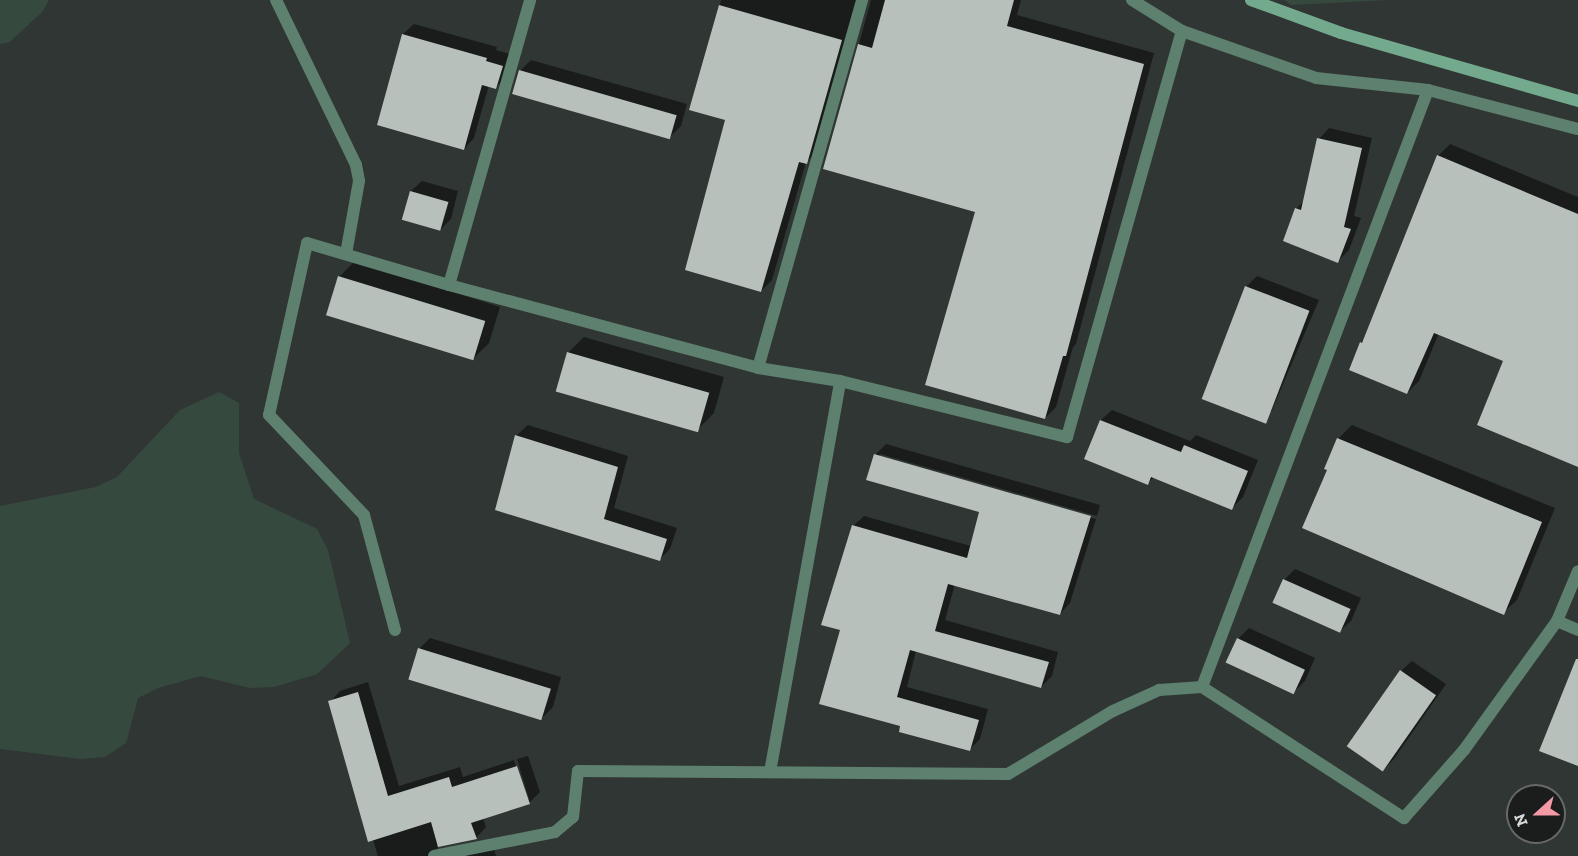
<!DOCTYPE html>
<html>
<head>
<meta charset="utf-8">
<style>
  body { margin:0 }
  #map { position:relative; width:1578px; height:856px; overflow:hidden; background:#303633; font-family:"Zilla Slab",serif }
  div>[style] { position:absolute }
  .green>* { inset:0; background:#36493f }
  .shadow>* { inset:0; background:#0007 }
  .building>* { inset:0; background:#b8c0bb; transform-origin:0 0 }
  .street>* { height:12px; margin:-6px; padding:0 6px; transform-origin:6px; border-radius:6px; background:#5e806e }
  .secondary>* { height:12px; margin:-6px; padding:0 6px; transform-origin:6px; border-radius:6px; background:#73aa8e }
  span { translate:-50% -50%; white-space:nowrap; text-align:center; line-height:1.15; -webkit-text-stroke:6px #1a1d1b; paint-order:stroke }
  .north { position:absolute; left:1506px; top:784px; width:60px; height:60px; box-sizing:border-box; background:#1a1d1b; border:2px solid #666967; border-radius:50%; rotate:249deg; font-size:16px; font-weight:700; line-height:24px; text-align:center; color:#d7dbd9 }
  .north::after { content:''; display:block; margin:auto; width:21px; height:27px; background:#f49aa6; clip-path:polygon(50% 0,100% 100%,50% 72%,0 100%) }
</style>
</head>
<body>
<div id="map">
  <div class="green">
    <i style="clip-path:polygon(0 0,49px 0,43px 11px,10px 42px,0 44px)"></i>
    <i style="clip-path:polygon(1284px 0,1390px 0,1291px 5px)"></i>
    <i style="clip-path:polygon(219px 392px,239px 403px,239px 453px,254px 499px,317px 529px,328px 550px,350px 643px,317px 674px,274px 687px,250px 688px,201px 676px,158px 688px,138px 698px,126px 743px,105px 757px,81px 759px,0 749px,0 506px,96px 487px,117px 477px,180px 410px)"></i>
  </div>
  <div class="shadow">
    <i style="clip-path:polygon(721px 0,860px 0,817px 152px,806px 162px,772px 280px,761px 291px,727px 119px,691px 109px)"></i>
    <i style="clip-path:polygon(871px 0,1021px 0,1017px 15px,1154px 53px,1076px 344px,1073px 347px,1056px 407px,1045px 418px,977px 211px,825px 168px)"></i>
    <i style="clip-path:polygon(414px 24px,497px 47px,496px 50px,513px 55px,506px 77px,496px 87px,489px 85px,474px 138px,464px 149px,403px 34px)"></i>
    <i style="clip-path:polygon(531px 60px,687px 104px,681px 126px,670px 137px,520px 71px)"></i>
    <i style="clip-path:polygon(1329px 128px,1372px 138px,1354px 216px,1361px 218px,1349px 250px,1338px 261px,1296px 209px,1304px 201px,1319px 139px)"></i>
    <i style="clip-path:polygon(1450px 144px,1578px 197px,1578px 465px,1505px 360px,1439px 333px,1419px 381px,1407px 393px,1361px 343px,1365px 339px,1438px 156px)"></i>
    <i style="clip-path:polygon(422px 181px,458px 191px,451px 219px,440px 230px,411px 191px)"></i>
    <i style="clip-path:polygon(355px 261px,500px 307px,489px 343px,473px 359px,339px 277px)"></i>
    <i style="clip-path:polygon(1257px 276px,1319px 300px,1272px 410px,1261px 421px,1246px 287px)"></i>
    <i style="clip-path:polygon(584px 337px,724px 377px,714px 413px,698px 429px,568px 353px)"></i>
    <i style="clip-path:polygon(1112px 410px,1190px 441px,1196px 435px,1258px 460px,1243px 497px,1232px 508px,1154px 477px,1148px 483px,1086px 458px,1101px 420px)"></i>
    <i style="clip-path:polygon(528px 425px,628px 456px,614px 508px,677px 528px,670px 549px,660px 559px,496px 509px,517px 435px)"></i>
    <i style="clip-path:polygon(1352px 425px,1555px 508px,1517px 600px,1503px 613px,1329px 469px,1338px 439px)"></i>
    <i style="clip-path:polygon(886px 444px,1100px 505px,1097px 516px,880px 454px,880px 457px,1096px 519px,1070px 603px,1060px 614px,955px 584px,945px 620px,1058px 652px,1052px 676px,1041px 687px,916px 651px,907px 687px,988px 709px,980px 739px,969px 750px,901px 730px,902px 725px,821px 702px,842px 629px,823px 624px,853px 526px,864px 516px,971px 546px,981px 511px,868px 479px,875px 455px)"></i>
    <i style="clip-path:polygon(1295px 569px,1361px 598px,1351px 621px,1340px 631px,1284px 580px)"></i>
    <i style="clip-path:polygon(1249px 628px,1315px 658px,1305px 681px,1294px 692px,1238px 639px)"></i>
    <i style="clip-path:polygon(430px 638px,561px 677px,553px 707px,542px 718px,419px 649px)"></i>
    <i style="clip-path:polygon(1412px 661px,1446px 684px,1394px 759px,1383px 770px,1401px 671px)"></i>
    <i style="clip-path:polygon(368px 682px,399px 786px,460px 767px,463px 777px,514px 760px,526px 799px,529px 799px,517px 759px,528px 756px,540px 792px,529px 803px,483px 818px,486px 827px,476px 838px,437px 845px,438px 850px,493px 845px,496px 856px,378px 856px,330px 702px,340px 691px)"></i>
  </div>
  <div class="building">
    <i style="clip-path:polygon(885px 0,1014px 0,1007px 26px,1144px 64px,1066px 356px,1063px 356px,1045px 419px,925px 385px,975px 212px,823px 169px,858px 44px,872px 48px)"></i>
    <i style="clip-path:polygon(719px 5px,842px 40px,807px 164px,799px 162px,761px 292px,685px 270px,725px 120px,689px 110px)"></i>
    <i style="clip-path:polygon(402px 34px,487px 58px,486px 61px,503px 66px,496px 89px,482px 85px,464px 150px,377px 125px)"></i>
    <i style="left:519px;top:70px;width:164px;height:25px;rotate:16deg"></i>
    <i style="clip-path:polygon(1317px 138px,1362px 148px,1344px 227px,1351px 229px,1338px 263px,1283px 241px,1295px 208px,1301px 210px)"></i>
    <i style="clip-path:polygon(1437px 155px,1578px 214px,1578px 467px,1477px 425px,1503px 361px,1434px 333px,1407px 394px,1349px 370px,1360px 342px,1362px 343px)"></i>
    <i style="left:410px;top:191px;width:40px;height:30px;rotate:16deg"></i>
    <i style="left:338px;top:276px;width:154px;height:41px;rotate:17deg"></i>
    <i style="left:1245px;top:286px;width:69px;height:121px;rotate:21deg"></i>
    <i style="left:567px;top:352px;width:148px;height:41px;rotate:16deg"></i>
    <i style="clip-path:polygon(1100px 420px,1181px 452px,1184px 445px,1248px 471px,1232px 510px,1151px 477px,1148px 485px,1084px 459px)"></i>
    <i style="clip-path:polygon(515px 435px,618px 467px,604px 519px,667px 539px,660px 561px,495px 510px)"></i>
    <i style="clip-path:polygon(1337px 438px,1542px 522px,1504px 615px,1302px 528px,1327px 470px,1324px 469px)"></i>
    <i style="clip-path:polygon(874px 454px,1091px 516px,1060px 615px,948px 584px,935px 631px,1049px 662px,1041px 688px,910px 650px,897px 697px,979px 720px,970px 751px,899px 732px,900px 726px,819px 704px,840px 630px,821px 625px,852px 525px,967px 558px,979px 512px,866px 480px)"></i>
    <i style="left:1283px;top:579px;width:74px;height:26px;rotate:24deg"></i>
    <i style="left:1237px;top:638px;width:75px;height:27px;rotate:25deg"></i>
    <i style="left:418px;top:648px;width:139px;height:33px;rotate:17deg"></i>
    <i style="clip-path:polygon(1576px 659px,1578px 659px,1578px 766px,1539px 751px)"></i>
    <i style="left:1400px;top:670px;width:44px;height:93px;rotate:35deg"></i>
    <i style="clip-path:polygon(358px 692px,388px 796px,449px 777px,452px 787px,517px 766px,530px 804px,471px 823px,477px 839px,438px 847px,431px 822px,368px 842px,328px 701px)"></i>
  </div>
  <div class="street">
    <i style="left:276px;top:0;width:183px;rotate:64.1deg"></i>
    <i style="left:356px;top:165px;width:16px;rotate:79deg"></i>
    <i style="left:359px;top:181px;width:74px;rotate:100.1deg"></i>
    <i style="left:1132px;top:0;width:59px;rotate:31.8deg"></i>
    <i style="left:1182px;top:31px;width:142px;rotate:19.3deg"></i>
    <i style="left:1316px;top:78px;width:113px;rotate:6.1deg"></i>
    <i style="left:1428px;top:90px;width:155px;rotate:14.6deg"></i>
    <i style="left:449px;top:285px;width:296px;rotate:-74.1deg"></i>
    <i style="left:758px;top:368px;width:382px;rotate:-74.2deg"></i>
    <i style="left:1557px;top:621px;width:23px;rotate:23deg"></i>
    <i style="left:395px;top:630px;width:119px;rotate:-105.1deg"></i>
    <i style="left:364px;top:515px;width:138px;rotate:-133.5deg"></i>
    <i style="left:269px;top:415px;width:176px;rotate:-77.5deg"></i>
    <i style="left:307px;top:243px;width:148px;rotate:16.5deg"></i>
    <i style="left:449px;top:285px;width:320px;rotate:15deg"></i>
    <i style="left:758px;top:368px;width:83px;rotate:9deg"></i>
    <i style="left:840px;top:381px;width:234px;rotate:13.9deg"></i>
    <i style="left:1067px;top:437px;width:422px;rotate:-74.2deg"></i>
    <i style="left:1202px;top:687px;width:638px;rotate:-69.27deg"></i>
    <i style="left:770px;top:772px;width:397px;rotate:-79.8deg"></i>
    <i style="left:434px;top:856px;width:123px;rotate:-11.2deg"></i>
    <i style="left:555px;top:832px;width:23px;rotate:-40deg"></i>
    <i style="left:573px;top:817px;width:46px;rotate:-83.8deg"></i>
    <i style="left:578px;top:771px;width:430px;rotate:0.4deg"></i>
    <i style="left:1008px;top:774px;width:122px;rotate:-31deg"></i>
    <i style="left:1113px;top:711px;width:51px;rotate:-24.5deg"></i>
    <i style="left:1159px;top:690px;width:43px;rotate:-4deg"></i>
    <i style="left:1202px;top:687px;width:241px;rotate:33deg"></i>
    <i style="left:1404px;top:818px;width:91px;rotate:-48.6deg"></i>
    <i style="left:1464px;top:750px;width:159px;rotate:-54.2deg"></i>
    <i style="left:1557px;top:621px;width:54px;rotate:-67.2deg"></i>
  </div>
  <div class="secondary">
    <i style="left:1251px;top:0;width:96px;rotate:20.1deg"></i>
    <i style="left:1341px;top:33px;width:247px;rotate:16deg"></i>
  </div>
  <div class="north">N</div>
</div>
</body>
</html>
